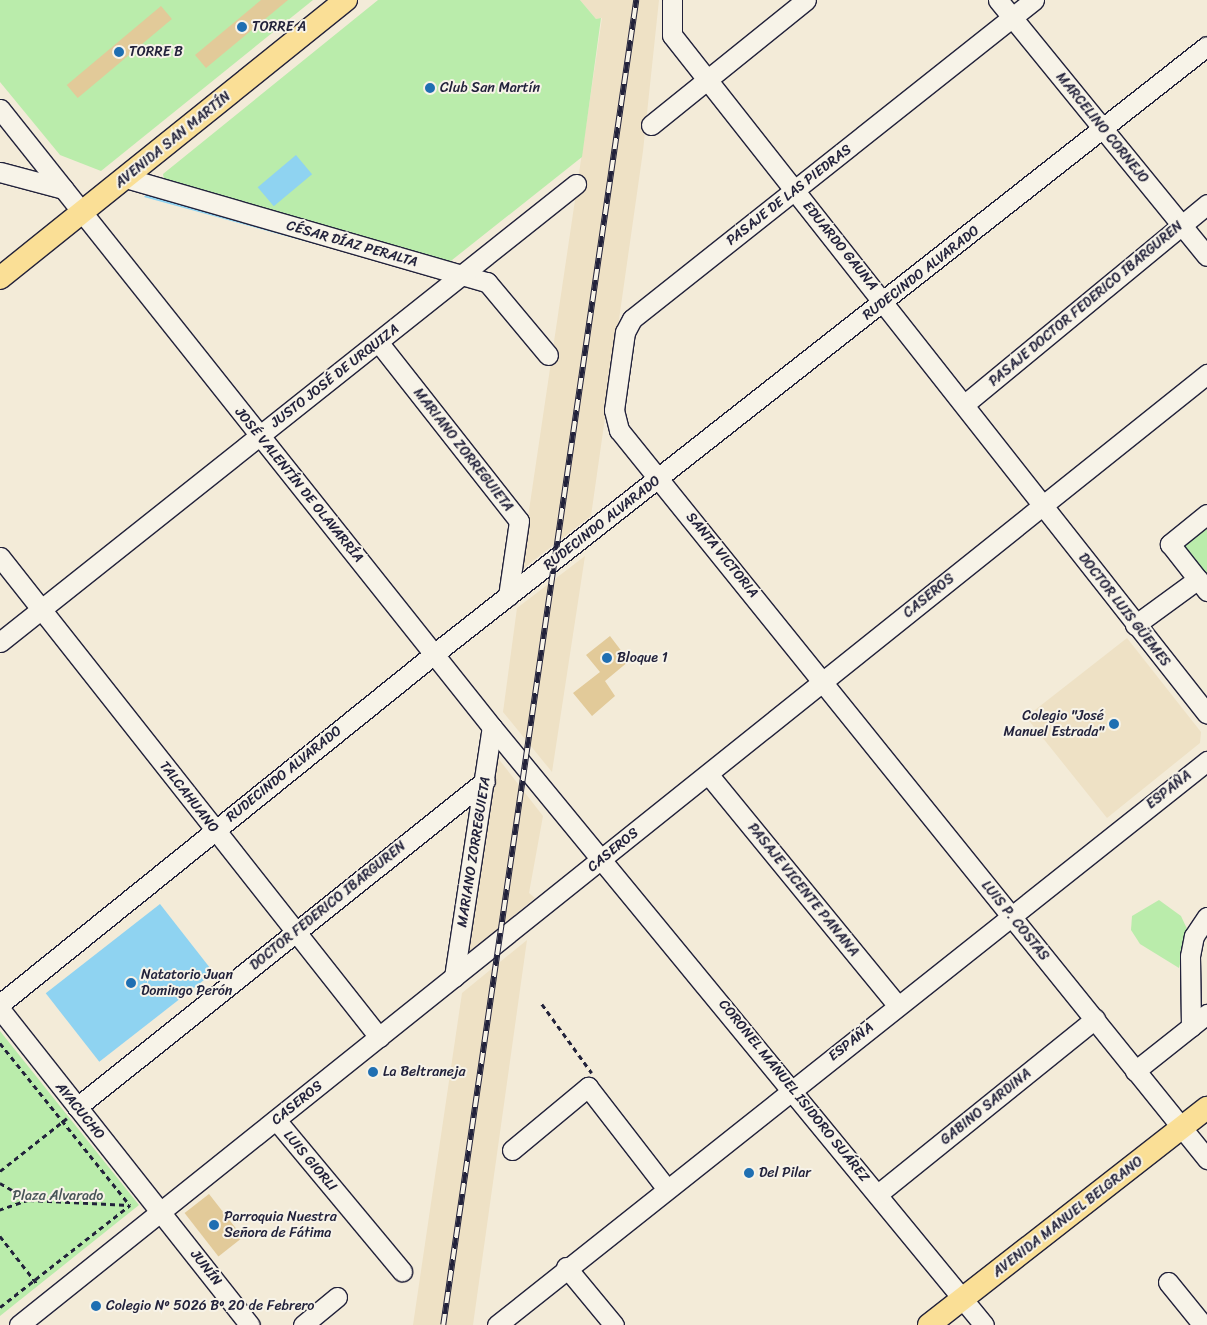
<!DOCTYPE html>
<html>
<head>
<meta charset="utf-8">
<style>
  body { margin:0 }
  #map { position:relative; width:1207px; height:1325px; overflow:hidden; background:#f3ebd8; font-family:Sriracha,sans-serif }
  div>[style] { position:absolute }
  .built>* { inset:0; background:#eee1c5 }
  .green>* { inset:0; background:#baecab }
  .water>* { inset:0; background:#8fd3f1; transform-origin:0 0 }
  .building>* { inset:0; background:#e2ca99; transform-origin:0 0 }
  .path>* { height:2.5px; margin-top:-1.25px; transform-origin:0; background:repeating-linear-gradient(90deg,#22223b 0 5px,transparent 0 9px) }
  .roads { filter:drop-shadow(1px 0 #22223b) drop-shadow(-1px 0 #22223b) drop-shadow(0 1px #22223b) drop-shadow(0 -1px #22223b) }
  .minor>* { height:19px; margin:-9.5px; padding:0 9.5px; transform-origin:9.5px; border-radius:9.5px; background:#f7f3e8 }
  .major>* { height:22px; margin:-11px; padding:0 11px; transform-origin:11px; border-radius:11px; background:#fadf96 }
  .rail>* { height:5.5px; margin-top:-2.75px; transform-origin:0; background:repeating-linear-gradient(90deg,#f7f3e8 0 11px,#22223b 0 22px); box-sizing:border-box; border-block:1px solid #22223b }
  .dots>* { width:14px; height:14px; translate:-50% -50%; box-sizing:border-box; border:2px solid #f7f3e8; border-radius:50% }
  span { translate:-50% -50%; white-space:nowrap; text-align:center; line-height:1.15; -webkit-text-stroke:4px #f7f3e8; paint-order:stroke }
  .poi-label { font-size:14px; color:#22223b }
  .left { translate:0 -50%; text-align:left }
  .right { translate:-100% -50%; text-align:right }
  .street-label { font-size:14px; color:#22223b }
  .park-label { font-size:14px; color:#485457 }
</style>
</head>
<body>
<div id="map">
  <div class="built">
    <i style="clip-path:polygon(580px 0,659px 0,643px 151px,591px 516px,520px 571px,602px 18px,596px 19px)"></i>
    <i style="clip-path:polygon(585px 556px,552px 772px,503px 712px,517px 608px)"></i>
    <i style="clip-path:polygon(1127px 638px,1201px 732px,1200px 743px,1107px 818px,1026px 717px)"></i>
    <i style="clip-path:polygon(494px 753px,543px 816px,529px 893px,535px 898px,463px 958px)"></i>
    <i style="clip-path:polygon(527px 940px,473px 1325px,413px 1325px,462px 993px)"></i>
  </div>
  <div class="green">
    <i style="clip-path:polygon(0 0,313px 0,101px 171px,60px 155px,0 82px)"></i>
    <i style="clip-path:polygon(378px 0,580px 0,596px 19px,601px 18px,582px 157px,447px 264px,165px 185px,163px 174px)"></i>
    <i style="clip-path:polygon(1207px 523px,1207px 578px,1180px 545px)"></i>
    <i style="clip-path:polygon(1159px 900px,1181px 916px,1188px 931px,1179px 968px,1140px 944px,1131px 930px,1132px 916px)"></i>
    <i style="clip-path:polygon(0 1031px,139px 1205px,0 1316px)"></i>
  </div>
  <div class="water">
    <i style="left:296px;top:155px;width:25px;height:50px;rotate:50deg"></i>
    <i style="clip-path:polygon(147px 193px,428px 275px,144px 197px)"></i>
    <i style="left:160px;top:904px;width:87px;height:145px;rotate:52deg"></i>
  </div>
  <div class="building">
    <i style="clip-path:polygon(261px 0,288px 0,206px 68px,195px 55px)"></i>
    <i style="left:161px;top:6px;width:17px;height:123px;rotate:50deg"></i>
    <i style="clip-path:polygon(610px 636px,629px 661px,605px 681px,615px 696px,592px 716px,573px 693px,600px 672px,586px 655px)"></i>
    <i style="left:209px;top:1194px;width:55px;height:31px;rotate:52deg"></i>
  </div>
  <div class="path">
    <i style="left:542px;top:1004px;width:85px;rotate:54.1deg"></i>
    <i style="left:0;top:1043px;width:208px;rotate:51.3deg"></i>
    <i style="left:0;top:1171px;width:85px;rotate:-38.3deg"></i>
    <i style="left:0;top:1183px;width:34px;rotate:30deg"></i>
    <i style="left:29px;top:1200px;width:31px;rotate:161deg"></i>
    <i style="left:29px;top:1200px;width:100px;rotate:2.9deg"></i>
    <i style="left:0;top:1236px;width:62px;rotate:52.2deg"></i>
    <i style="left:0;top:1307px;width:165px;rotate:-38.1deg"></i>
  </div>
  <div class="roads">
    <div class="minor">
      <i style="left:672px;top:0;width:35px;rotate:90deg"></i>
      <i style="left:672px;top:35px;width:864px;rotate:51.76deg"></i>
      <i style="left:998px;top:0;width:330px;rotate:50.8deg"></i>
      <i style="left:1034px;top:0;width:513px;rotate:141.57deg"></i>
      <i style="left:632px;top:319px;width:15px;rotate:118deg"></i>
      <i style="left:625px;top:332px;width:79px;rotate:98deg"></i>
      <i style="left:614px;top:410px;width:21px;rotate:76deg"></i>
      <i style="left:619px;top:430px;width:937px;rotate:51.11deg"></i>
      <i style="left:0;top:109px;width:790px;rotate:51.48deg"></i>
      <i style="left:492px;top:727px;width:774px;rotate:50.55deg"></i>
      <i style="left:651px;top:125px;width:199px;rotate:-38.9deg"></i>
      <i style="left:0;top:172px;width:66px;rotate:14.9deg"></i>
      <i style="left:126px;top:178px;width:376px;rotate:16.1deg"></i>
      <i style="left:487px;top:282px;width:95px;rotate:50.1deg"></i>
      <i style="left:379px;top:343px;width:226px;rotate:51.8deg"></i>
      <i style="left:519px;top:521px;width:76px;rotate:98.3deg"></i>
      <i style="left:966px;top:403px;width:313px;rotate:-39.5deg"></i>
      <i style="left:1207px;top:514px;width:48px;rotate:141deg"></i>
      <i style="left:1170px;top:544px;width:60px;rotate:51.8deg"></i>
      <i style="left:0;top:557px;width:612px;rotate:51.71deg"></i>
      <i style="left:1135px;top:625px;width:78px;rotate:-36.1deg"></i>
      <i style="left:0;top:642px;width:736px;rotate:-38.49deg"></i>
      <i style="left:708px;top:774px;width:298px;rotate:50.7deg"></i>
      <i style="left:454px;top:977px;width:253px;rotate:-81.4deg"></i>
      <i style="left:0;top:1004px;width:558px;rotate:-38.88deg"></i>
      <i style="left:434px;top:654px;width:983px;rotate:-38.19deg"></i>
      <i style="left:0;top:1009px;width:403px;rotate:51.7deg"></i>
      <i style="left:1191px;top:1027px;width:71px;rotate:-90.8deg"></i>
      <i style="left:1190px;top:956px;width:20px;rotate:-79deg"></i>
      <i style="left:1194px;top:936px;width:23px;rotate:-56deg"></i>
      <i style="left:1135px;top:1071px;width:92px;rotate:-38.4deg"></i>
      <i style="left:77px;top:1107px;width:522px;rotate:-38.63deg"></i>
      <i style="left:276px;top:1120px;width:197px;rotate:50.2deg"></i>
      <i style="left:512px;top:1150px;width:99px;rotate:-39.7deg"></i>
      <i style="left:588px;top:1087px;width:128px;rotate:52.3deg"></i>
      <i style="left:878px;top:1194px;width:279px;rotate:-38.9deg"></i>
      <i style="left:566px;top:1267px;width:75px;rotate:50.4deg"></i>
      <i style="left:1168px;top:1282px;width:55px;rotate:50.9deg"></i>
      <i style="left:19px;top:1325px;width:1522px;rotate:-38.68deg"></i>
      <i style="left:303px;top:1325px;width:44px;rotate:-39.5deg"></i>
      <i style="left:497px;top:1325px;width:907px;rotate:-38.46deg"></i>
    </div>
    <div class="major">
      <i style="left:0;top:278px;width:444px;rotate:-38.8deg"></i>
      <i style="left:929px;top:1325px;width:353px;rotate:-38deg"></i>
    </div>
  </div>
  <div class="rail">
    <i style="left:443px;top:1325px;width:1339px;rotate:-81.71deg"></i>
  </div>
  <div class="dots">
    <i style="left:242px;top:27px;background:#1f6fb2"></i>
    <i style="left:119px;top:52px;background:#1f6fb2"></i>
    <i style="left:430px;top:88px;background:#1f6fb2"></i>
    <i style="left:607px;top:658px;background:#1f6fb2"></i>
    <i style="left:1114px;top:724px;background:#1f6fb2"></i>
    <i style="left:131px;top:983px;background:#1f6fb2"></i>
    <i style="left:373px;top:1072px;background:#1f6fb2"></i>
    <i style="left:749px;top:1173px;background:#1f6fb2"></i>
    <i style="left:214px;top:1225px;background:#1f6fb2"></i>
    <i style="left:96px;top:1306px;background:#1f6fb2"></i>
  </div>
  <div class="poi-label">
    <span class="left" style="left:252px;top:27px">TORRE A</span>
    <span class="left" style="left:129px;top:52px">TORRE B</span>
    <span class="left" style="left:440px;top:88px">Club San Martín</span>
    <span class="left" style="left:617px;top:658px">Bloque 1</span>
    <span class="right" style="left:1104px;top:724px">Colegio "José<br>Manuel Estrada"</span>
    <span class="left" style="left:141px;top:983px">Natatorio Juan<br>Domingo Perón</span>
    <span class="left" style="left:383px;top:1072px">La Beltraneja</span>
    <span class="left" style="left:759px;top:1173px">Del Pilar</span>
    <span class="left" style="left:224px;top:1225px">Parroquia Nuestra<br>Señora de Fátima</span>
    <span class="left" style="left:106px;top:1306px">Colegio Nº 5026 Bº 20 de Febrero</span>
  </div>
  <div class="street-label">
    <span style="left:1102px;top:128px;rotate:51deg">MARCELINO CORNEJO</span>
    <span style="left:173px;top:140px;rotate:-39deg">AVENIDA SAN MARTÍN</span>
    <span style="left:789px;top:195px;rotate:-38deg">PASAJE DE LAS PIEDRAS</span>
    <span style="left:352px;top:244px;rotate:16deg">CÉSAR DÍAZ PERALTA</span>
    <span style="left:840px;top:246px;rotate:51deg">EDUARDO GAUNA</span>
    <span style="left:921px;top:273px;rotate:-38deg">RUDECINDO ALVARADO</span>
    <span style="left:1086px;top:304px;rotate:-40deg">PASAJE DOCTOR FEDERICO IBARGUREN</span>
    <span style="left:335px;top:376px;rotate:-38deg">JUSTO JOSÉ DE URQUIZA</span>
    <span style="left:463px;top:450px;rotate:52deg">MARIANO ZORREGUIETA</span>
    <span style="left:299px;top:485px;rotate:51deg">JOSÉ VALENTÍN DE OLAVARRÍA</span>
    <span style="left:602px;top:523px;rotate:-38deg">RUDECINDO ALVARADO</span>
    <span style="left:722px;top:555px;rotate:51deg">SANTA VICTORIA</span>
    <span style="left:929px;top:596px;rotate:-39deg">CASEROS</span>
    <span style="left:1124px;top:610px;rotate:52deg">DOCTOR LUIS GÜEMES</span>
    <span style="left:284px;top:774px;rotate:-39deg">RUDECINDO ALVARADO</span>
    <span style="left:1169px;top:790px;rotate:-38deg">ESPAÑA</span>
    <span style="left:189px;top:797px;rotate:52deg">TALCAHUANO</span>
    <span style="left:613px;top:850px;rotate:-39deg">CASEROS</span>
    <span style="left:474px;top:852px;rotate:-81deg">MARIANO ZORREGUIETA</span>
    <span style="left:803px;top:890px;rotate:51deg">PASAJE VICENTE PANANA</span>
    <span style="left:328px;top:906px;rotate:-39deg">DOCTOR FEDERICO IBARGUREN</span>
    <span style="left:1015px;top:921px;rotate:51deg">LUIS P. COSTAS</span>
    <span style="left:851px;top:1042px;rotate:-38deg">ESPAÑA</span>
    <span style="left:794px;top:1091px;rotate:51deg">CORONEL MANUEL ISIDORO SUÁREZ</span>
    <span style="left:297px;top:1103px;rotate:-39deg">CASEROS</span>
    <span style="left:986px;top:1107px;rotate:-39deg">GABINO SARDINA</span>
    <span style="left:80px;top:1111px;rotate:51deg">AYACUCHO</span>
    <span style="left:310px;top:1161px;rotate:50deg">LUIS GIORLI</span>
    <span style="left:1068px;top:1217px;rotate:-38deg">AVENIDA MANUEL BELGRANO</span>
    <span style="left:206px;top:1268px;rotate:52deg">JUNÍN</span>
  </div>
  <div class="park-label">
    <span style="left:58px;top:1196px">Plaza Alvarado</span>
  </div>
</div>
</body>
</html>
